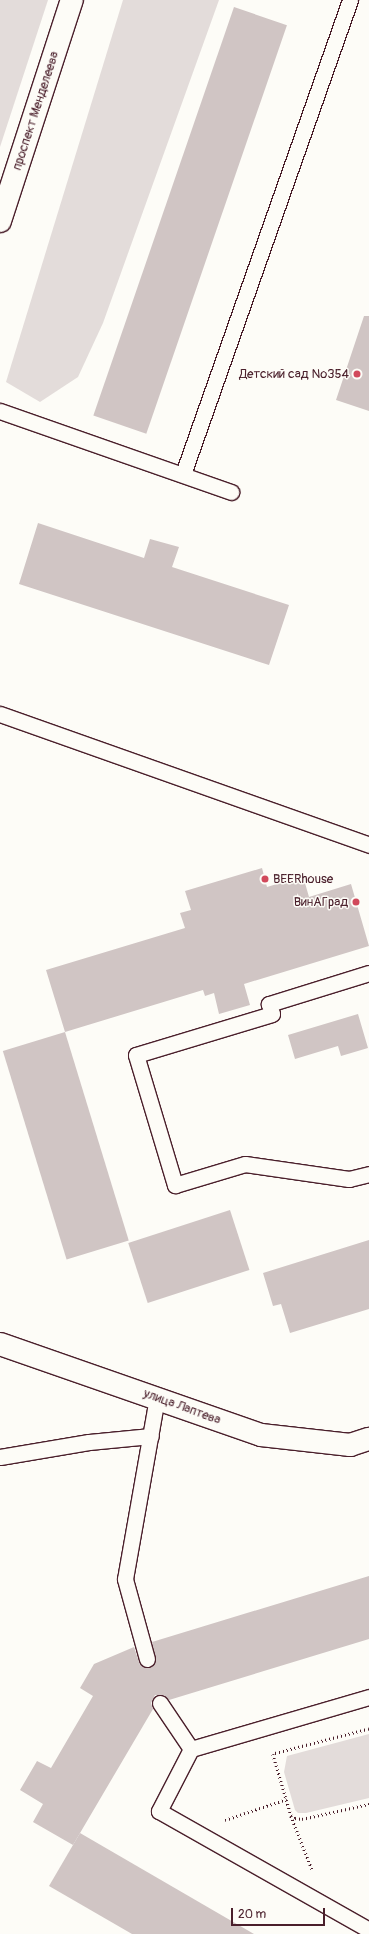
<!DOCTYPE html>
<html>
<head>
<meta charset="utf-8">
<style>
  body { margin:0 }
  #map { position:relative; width:369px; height:1934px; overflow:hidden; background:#fdfcf7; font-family:Pangolin,sans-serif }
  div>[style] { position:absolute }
  .green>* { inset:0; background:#e3dcda }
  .building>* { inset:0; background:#d0c5c4; transform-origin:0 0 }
  .path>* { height:2.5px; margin-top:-1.25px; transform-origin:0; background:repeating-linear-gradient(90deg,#4a1f2b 0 1px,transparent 0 4px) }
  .roads { filter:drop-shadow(1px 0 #4a1f2b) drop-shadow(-1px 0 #4a1f2b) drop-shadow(0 1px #4a1f2b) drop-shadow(0 -1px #4a1f2b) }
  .lane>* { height:15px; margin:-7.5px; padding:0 7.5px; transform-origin:7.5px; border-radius:7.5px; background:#fdfcf7 }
  .street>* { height:22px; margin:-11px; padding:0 11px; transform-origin:11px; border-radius:11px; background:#fdfcf7 }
  .secondary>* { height:22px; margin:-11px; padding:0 11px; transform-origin:11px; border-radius:11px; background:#fdfcf7 }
  .dots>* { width:11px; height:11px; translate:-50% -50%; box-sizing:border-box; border:2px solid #fdfcf7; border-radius:50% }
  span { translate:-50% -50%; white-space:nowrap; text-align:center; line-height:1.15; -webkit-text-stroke:3px #fdfcf7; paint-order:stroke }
  .street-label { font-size:13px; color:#4a1f2b }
  .poi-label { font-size:13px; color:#4a1f2b }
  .right { translate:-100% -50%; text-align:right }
  .left { translate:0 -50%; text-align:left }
  .scale { position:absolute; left:231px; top:1908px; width:94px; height:18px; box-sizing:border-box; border:2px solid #4a1f2b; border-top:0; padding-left:5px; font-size:12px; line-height:14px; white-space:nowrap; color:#4a1f2b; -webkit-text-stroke:3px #fdfcf7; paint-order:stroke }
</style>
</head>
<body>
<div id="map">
  <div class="green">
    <i style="clip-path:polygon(0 0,48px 0,0 147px)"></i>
    <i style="clip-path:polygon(123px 0,219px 0,103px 323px,78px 377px,40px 402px,6px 382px)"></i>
    <i style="clip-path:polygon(369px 1734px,369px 1798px,306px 1813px,298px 1813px,295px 1810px,284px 1772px,287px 1756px)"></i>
  </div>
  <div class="building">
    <i style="left:234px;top:7px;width:56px;height:432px;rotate:19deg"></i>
    <i style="clip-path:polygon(364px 316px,369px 316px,369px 411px,336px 400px)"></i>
    <i style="clip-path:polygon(38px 523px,144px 558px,150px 539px,179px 547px,172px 567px,289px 605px,269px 665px,19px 584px)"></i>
    <i style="clip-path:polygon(262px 868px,267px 887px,303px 876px,309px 897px,351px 884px,369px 946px,244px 984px,250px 1005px,219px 1014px,214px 993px,205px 996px,203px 990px,65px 1032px,46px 970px,185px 928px,180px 913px,191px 910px,185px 891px)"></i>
    <i style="clip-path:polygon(358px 1014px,368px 1048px,341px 1056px,338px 1046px,295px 1059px,288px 1035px)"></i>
    <i style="left:65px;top:1032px;width:218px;height:65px;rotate:73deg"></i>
    <i style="left:230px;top:1210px;width:63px;height:107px;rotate:72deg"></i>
    <i style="clip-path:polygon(369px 1240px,369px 1309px,290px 1333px,281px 1304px,273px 1306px,263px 1273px)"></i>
    <i style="clip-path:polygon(369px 1576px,369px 1639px,169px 1700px,164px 1695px,155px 1695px,151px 1703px,153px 1709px,73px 1845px,33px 1822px,43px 1804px,20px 1790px,37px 1761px,51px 1768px,93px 1696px,80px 1688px,94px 1664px,134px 1647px,140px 1665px,150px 1668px,156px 1661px,152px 1642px)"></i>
    <i style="clip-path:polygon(80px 1833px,254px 1934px,132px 1934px,49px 1886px)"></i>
  </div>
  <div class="path">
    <i style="left:369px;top:1729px;width:99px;rotate:165.4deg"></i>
    <i style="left:273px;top:1754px;width:64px;rotate:73.6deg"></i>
    <i style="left:291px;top:1815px;width:5px;rotate:37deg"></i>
    <i style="left:295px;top:1818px;width:7px;rotate:8deg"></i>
    <i style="left:302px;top:1819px;width:69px;rotate:-12.6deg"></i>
    <i style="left:291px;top:1816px;width:57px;rotate:68.4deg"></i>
    <i style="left:225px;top:1820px;width:65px;rotate:-18.7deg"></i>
  </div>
  <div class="roads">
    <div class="lane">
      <i style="left:0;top:411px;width:245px;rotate:19.3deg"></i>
      <i style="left:183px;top:474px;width:503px;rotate:-70.59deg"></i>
      <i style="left:0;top:714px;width:392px;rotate:19.5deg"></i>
      <i style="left:369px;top:973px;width:105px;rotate:162.8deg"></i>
      <i style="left:269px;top:1004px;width:10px;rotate:73deg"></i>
      <i style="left:272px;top:1014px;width:142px;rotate:163.2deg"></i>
      <i style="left:136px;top:1055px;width:136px;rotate:73.3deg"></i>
      <i style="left:175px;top:1185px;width:73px;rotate:-16.7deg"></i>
      <i style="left:245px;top:1164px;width:105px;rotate:8.2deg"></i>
      <i style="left:349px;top:1179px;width:21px;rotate:-14deg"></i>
      <i style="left:0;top:1457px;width:90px;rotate:-9.6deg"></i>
      <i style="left:89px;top:1442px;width:62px;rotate:-5.5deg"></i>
      <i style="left:147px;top:1659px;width:83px;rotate:-105.4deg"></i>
      <i style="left:125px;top:1579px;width:184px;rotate:-80deg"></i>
      <i style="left:369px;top:1697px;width:185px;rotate:163.7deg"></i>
      <i style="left:191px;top:1749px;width:70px;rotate:117.3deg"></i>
      <i style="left:159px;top:1811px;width:241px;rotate:29.5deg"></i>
      <i style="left:160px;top:1703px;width:55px;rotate:56deg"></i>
    </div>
    <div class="street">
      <i style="left:0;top:1344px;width:276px;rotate:19.2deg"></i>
      <i style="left:261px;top:1435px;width:90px;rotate:6.4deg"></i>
      <i style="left:350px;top:1445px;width:20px;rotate:-18deg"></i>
    </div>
    <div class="secondary">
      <i style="left:0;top:221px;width:232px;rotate:-72deg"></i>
    </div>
  </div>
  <div class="dots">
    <i style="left:357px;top:374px;background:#d1495b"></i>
    <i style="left:265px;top:879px;background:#d1495b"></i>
    <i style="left:356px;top:902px;background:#d1495b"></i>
  </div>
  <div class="street-label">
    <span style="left:36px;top:111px;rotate:-72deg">проспект Менделеева</span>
    <span style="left:182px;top:1407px;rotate:20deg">улица Лаптева</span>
  </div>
  <div class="poi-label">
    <span class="right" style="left:349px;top:374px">Детский сад №354</span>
    <span class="left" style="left:273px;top:879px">BEERhouse</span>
    <span class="right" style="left:348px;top:902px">ВинАГрад</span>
  </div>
  <div class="scale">20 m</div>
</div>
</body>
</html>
